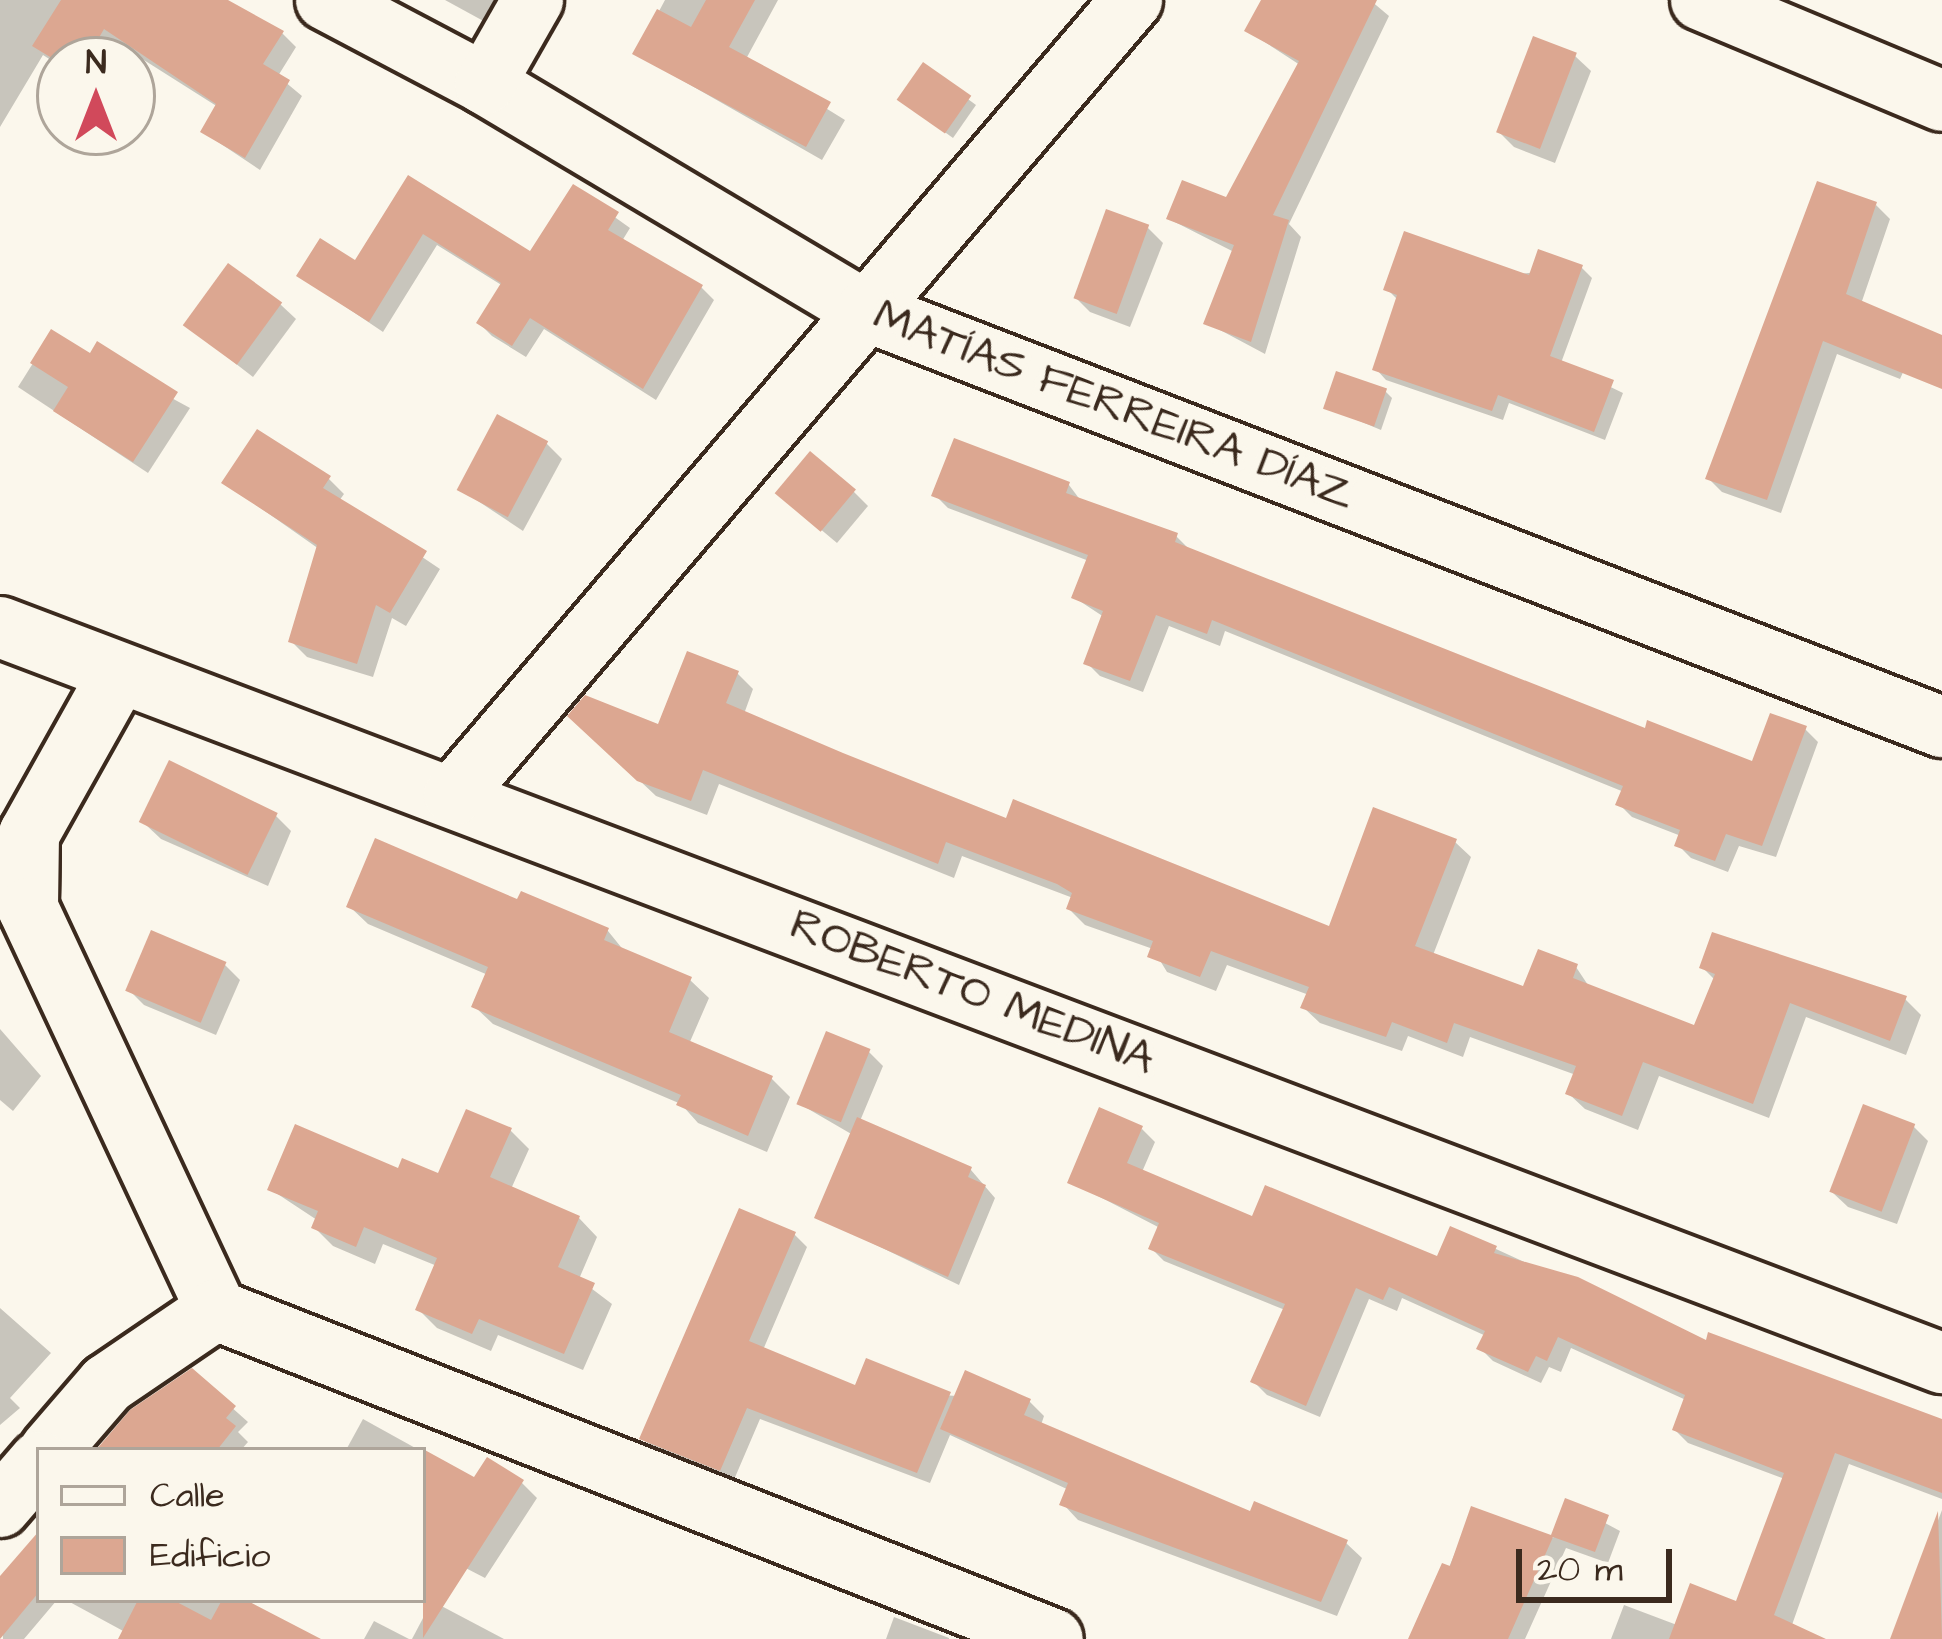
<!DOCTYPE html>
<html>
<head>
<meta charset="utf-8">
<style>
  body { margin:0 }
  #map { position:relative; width:1942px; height:1639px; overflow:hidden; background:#fbf7ec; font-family:"Architects Daughter",sans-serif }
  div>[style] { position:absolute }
  .shadow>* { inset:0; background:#0003 }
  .building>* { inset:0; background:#dca791; transform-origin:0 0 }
  .roads { filter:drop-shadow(3px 0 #3b2a1e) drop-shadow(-3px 0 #3b2a1e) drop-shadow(0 3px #3b2a1e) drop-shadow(0 -3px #3b2a1e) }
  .street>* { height:60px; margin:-30px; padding:0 30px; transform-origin:30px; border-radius:30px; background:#fbf7ec }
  span { translate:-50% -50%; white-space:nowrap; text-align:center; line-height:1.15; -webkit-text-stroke:12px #fbf7ec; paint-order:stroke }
  .street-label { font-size:45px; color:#3b2a1e }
  .legend { position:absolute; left:36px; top:1447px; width:390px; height:156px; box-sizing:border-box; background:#fbf7ec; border:3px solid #aea59a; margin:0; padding:15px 21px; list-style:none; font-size:36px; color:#3b2a1e }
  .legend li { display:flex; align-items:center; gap:24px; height:60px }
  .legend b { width:60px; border:3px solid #aea59a }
  .north { position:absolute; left:36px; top:36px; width:120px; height:120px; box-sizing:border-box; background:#fbf7ec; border:3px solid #aea59a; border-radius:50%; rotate:0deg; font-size:33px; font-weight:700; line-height:48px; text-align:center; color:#3b2a1e }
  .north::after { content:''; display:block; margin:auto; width:42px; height:54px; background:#d1495b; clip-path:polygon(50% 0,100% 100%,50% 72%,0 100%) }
  .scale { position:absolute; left:1516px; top:1549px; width:156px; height:54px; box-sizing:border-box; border:6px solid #3b2a1e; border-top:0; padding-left:15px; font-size:36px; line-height:42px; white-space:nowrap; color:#3b2a1e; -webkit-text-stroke:9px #fbf7ec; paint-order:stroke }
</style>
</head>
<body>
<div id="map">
  <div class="shadow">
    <i style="clip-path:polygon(0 0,151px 0,282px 33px,296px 47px,278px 76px,302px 96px,260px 170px,203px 132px,218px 107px,117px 43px,108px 60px,60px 66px,43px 55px,0 127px)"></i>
    <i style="clip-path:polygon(445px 0,515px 0,498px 29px)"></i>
    <i style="clip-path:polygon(665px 0,778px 0,746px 59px,845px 120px,822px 160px,636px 54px)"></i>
    <i style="clip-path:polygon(1265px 0,1370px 0,1389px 16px,1289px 224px,1301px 237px,1265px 354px,1207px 323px,1234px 252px,1169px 219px,1228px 201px,1300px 65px,1248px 31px)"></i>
    <i style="clip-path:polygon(1575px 56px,1591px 71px,1555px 163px,1514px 147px,1499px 132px)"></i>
    <i style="clip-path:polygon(923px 66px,976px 105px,953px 138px,907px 105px)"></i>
    <i style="clip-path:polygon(409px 179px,531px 255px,574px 188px,630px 228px,622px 241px,701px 287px,714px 300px,656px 400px,544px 329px,526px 357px,492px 336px,479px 323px,503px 286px,437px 245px,383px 332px,300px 276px,356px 264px)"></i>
    <i style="clip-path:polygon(1876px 205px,1890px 219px,1861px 304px,1919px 337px,1900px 379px,1837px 354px,1781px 513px,1722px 492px,1708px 478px)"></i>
    <i style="clip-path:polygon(1148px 228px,1163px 243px,1130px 327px,1090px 312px,1075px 297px)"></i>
    <i style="clip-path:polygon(1581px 267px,1592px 278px,1561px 363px,1623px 393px,1605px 440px,1509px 403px,1503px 420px,1386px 380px,1376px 369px,1399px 301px,1387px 289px)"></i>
    <i style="clip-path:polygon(280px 304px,296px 319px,253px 377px,187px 326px)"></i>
    <i style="clip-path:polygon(52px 333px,190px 408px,148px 473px,18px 387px)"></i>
    <i style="clip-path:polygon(1385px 391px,1392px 398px,1381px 430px,1326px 407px)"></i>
    <i style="clip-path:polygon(546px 443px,562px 459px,523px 531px,460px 489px)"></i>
    <i style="clip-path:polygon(329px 479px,344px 494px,339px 501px,440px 569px,406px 626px,392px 618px,373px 677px,307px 657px,291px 641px,319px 549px,225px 483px)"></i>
    <i style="clip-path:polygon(1069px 485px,1081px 501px,1176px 536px,1189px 549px,1646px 732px,1754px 765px,1805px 729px,1818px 742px,1776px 857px,1739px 846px,1728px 872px,1691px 858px,1678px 845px,1681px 836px,1632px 817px,1619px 804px,1624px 792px,1225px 631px,1220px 646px,1169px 626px,1143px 692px,1100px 676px,1087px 663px,1104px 617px,1075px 598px,1089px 561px,948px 508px,935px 495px)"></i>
    <i style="clip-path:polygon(853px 491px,868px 506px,837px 543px,794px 507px)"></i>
    <i style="clip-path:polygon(737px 673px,753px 689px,744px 714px,1007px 822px,1330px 930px,1455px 842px,1471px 857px,1433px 955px,1525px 990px,1576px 967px,1590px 988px,1696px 1029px,1715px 980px,1702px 967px,1905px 999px,1921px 1015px,1906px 1055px,1806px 1017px,1769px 1118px,1659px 1076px,1638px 1130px,1585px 1109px,1569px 1094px,1576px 1075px,1470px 1037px,1463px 1057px,1408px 1036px,1402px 1051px,1320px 1023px,1304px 1008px,1309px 995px,1227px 965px,1216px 991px,1167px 972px,1153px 949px,1085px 925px,1069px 909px,1073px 898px,962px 856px,954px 878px,719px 784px,707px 815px,656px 796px,587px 731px,660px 728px)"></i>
    <i style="clip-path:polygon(276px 816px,291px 831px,268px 886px,161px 839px,145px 824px)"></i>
    <i style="clip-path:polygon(519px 903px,608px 931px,625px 952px,690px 980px,709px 998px,689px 1044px,772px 1079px,790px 1097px,767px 1152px,698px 1123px,681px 1104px,493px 1024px,474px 1006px,488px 975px,368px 924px,349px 906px)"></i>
    <i style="clip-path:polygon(224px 964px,240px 980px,216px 1035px,144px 1005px,129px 990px)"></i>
    <i style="clip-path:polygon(0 1029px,41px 1076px,13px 1111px,0 1100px)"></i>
    <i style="clip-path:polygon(868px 1051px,883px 1066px,860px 1121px,971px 1170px,995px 1198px,959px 1285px,818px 1217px,853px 1135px,798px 1103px)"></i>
    <i style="clip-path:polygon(1913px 1126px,1928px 1141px,1897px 1224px,1848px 1207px,1832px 1192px)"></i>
    <i style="clip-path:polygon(1142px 1129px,1155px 1142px,1142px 1172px,1254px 1220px,1438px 1260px,1496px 1249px,1942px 1453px,1942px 1499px,1849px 1464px,1787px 1639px,1611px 1639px,1624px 1605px,1677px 1625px,1738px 1605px,1785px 1479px,1688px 1443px,1675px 1430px,1686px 1400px,1571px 1348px,1561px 1372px,1549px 1367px,1541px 1383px,1493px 1361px,1480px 1348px,1486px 1336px,1402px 1298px,1397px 1311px,1369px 1299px,1320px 1417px,1267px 1395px,1254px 1382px,1285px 1310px,1164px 1261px,1151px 1248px,1160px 1228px,1071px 1182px)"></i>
    <i style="clip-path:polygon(510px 1130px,529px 1149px,511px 1189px,579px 1218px,597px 1237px,579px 1279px,612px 1304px,583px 1370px,498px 1335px,491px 1351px,437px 1328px,418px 1309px,437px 1266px,383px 1244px,375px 1264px,333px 1246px,314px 1227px,317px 1220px,270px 1189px,399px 1172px,440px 1177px)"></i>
    <i style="clip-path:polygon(794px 1234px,807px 1247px,763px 1350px,856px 1389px,1029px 1401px,1044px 1416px,1041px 1425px,1252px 1515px,1346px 1543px,1362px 1558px,1337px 1616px,1078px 1520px,1063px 1504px,1069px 1490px,950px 1435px,930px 1483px,760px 1419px,733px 1482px,656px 1451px,643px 1439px)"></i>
    <i style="clip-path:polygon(0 1308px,51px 1353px,10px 1398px,20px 1408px,0 1425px)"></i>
    <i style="clip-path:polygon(192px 1372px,248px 1422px,238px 1432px,248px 1442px,241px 1450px,104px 1445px)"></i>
    <i style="clip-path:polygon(363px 1419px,419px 1450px,346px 1450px)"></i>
    <i style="clip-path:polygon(423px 1452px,475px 1481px,522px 1483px,537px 1498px,485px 1578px,423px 1546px)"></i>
    <i style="clip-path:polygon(1566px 1502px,1620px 1531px,1608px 1563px,1566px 1548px,1525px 1639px,1419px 1639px,1473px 1510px,1553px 1538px)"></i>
    <i style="clip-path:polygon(1942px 1510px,1942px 1639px,1893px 1639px)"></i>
    <i style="clip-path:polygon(39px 1546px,39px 1600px,57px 1600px,24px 1639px,3px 1639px,0 1581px)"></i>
    <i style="clip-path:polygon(66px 1600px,239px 1600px,314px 1639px,121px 1639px,125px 1632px)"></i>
    <i style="clip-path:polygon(432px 1601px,504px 1639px,412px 1639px)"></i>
    <i style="clip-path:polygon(894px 1617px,949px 1638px,949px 1639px,886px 1639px)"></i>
    <i style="clip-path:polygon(374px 1621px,409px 1639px,364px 1639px)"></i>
  </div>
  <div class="building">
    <i style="clip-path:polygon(61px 0,228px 0,284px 31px,263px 64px,290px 80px,245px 158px,200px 132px,216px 104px,104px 29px,86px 60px,55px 60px,32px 46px)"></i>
    <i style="clip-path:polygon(706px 0,755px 0,729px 47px,831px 102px,806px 147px,632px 54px,657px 9px,691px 27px)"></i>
    <i style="clip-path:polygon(1261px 0,1377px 0,1273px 215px,1289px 220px,1251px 342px,1203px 324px,1234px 245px,1166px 219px,1182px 180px,1226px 197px,1299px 61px,1244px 31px)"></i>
    <i style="left:1533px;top:36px;width:47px;height:103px;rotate:21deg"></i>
    <i style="left:923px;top:62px;width:59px;height:46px;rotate:35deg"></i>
    <i style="clip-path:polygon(408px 175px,530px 251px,573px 184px,619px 212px,608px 230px,703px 285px,643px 389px,530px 318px,512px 346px,476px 323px,501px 283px,423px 234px,369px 322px,296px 276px,320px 238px,355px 260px)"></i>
    <i style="clip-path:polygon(1817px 181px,1877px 202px,1846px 294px,1942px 335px,1942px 389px,1823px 341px,1767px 500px,1705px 479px)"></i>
    <i style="left:1106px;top:209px;width:46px;height:95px;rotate:20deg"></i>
    <i style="clip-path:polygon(1404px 231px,1529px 275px,1538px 249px,1583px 265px,1550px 356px,1614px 380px,1594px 432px,1498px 395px,1492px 411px,1372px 370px,1397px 295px,1383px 290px)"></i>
    <i style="left:228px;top:263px;width:67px;height:77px;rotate:36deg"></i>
    <i style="clip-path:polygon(51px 329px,90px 353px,97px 341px,178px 392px,133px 462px,53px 411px,68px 387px,30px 363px)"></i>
    <i style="left:1336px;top:371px;width:54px;height:40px;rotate:19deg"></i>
    <i style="left:497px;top:414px;width:58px;height:86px;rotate:28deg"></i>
    <i style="clip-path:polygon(257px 429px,331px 476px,323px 488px,427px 551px,390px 613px,376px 605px,357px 664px,288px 642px,317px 545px,221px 483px)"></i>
    <i style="clip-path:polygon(954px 438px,1070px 482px,1066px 493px,1178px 533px,1175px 542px,1645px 728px,1647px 720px,1752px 761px,1770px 713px,1807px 726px,1762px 846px,1726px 834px,1715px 861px,1674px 846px,1680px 830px,1615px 805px,1623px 786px,1212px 620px,1207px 634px,1156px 615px,1130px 681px,1083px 664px,1103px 611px,1071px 598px,1088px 555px,931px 496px)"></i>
    <i style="left:810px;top:451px;width:60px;height:55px;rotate:40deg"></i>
    <i style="clip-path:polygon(687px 651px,739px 671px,726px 703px,843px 753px,1006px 818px,1013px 799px,1329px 926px,1373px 807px,1457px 839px,1415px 946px,1523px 986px,1538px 949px,1578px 964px,1573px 978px,1694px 1025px,1715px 974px,1699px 968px,1712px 932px,1907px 996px,1890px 1041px,1790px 1003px,1753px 1104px,1643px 1062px,1622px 1116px,1565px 1094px,1576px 1066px,1454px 1023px,1447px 1043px,1392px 1022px,1386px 1037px,1300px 1008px,1309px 987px,1211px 951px,1200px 977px,1147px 957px,1153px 941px,1066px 909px,1072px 893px,1057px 884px,946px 842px,938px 864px,703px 770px,691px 801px,637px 781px,567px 716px,585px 695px,658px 724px)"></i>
    <i style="left:169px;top:760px;width:121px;height:69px;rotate:26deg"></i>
    <i style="clip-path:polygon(375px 838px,517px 899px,521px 891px,609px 928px,604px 940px,692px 977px,669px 1032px,773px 1076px,748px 1136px,676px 1105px,681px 1095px,471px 1007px,488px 967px,346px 907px)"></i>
    <i style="left:151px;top:930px;width:82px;height:66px;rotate:23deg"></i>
    <i style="left:826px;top:1031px;width:48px;height:79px;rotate:22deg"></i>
    <i style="left:1863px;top:1104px;width:56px;height:94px;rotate:21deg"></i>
    <i style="clip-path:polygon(1099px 1107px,1143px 1126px,1127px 1163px,1252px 1216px,1265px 1185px,1437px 1256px,1450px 1226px,1497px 1246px,1494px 1253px,1578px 1277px,1706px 1340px,1708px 1332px,1942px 1419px,1942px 1493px,1835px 1453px,1774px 1615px,1826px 1639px,1669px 1639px,1690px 1583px,1736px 1601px,1784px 1473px,1672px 1430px,1685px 1395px,1558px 1337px,1547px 1361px,1536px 1356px,1528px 1372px,1476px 1349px,1485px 1331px,1389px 1287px,1383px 1300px,1356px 1288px,1306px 1406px,1250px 1382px,1285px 1304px,1148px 1249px,1159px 1223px,1067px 1183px)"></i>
    <i style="clip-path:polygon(466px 1109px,512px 1128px,490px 1177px,580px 1216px,558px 1267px,595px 1283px,564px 1354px,479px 1319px,472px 1334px,415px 1310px,437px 1258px,364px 1227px,356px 1247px,311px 1228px,318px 1211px,267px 1190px,295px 1124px,398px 1168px,402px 1158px,438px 1173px)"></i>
    <i style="clip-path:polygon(857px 1117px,972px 1167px,968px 1177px,986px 1185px,948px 1277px,814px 1218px)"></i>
    <i style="clip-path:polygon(739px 1208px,796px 1232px,749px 1341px,855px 1385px,866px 1358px,951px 1392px,917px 1473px,747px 1408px,720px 1471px,639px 1439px)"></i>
    <i style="clip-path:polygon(192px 1368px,236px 1406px,226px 1418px,236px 1426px,217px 1450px,96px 1450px,130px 1410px)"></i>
    <i style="clip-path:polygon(965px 1370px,1031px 1399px,1024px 1415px,1250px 1511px,1254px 1501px,1348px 1540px,1321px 1602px,1059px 1505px,1068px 1483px,940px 1429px)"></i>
    <i style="clip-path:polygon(423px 1449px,474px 1477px,487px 1457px,524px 1480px,423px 1638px)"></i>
    <i style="clip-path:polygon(1565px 1498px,1609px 1515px,1595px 1552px,1553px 1537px,1508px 1639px,1408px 1639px,1442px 1563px,1450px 1566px,1471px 1506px,1551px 1535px)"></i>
    <i style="clip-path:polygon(1938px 1511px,1942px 1639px,1890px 1639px)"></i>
    <i style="clip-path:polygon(39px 1531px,39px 1592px,0 1639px,0 1576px)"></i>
    <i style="clip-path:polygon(138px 1600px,173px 1600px,211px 1620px,222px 1600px,246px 1600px,321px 1639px,118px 1639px)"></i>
  </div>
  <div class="roads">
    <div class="street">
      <i style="left:326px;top:0;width:180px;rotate:27.8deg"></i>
      <i style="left:485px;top:84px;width:443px;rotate:30.8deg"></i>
      <i style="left:866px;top:311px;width:1154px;rotate:21.14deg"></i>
      <i style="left:1701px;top:0;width:261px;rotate:22.7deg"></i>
      <i style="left:485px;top:84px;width:97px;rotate:-60.3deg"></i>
      <i style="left:0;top:627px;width:2077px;rotate:20.76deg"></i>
      <i style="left:118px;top:675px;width:182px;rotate:119.2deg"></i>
      <i style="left:29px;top:834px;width:74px;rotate:90.8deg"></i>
      <i style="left:28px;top:908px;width:444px;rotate:64.9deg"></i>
      <i style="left:216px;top:1310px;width:899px;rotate:21.46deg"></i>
      <i style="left:454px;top:795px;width:1045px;rotate:-49.54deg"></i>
      <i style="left:50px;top:1450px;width:87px;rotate:-49.2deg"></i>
      <i style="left:107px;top:1384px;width:132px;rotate:-34.2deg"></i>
      <i style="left:0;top:1507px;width:60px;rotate:-49.1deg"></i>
    </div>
  </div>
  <div class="street-label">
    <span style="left:1114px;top:406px;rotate:21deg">MATÍAS FERREIRA DÍAZ</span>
    <span style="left:972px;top:993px;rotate:21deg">ROBERTO MEDINA</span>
  </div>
  <ul class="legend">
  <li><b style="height:15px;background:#fbf7ec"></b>Calle</li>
  <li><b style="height:33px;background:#dca791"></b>Edificio</li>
  </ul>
  <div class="north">N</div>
  <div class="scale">20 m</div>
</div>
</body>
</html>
